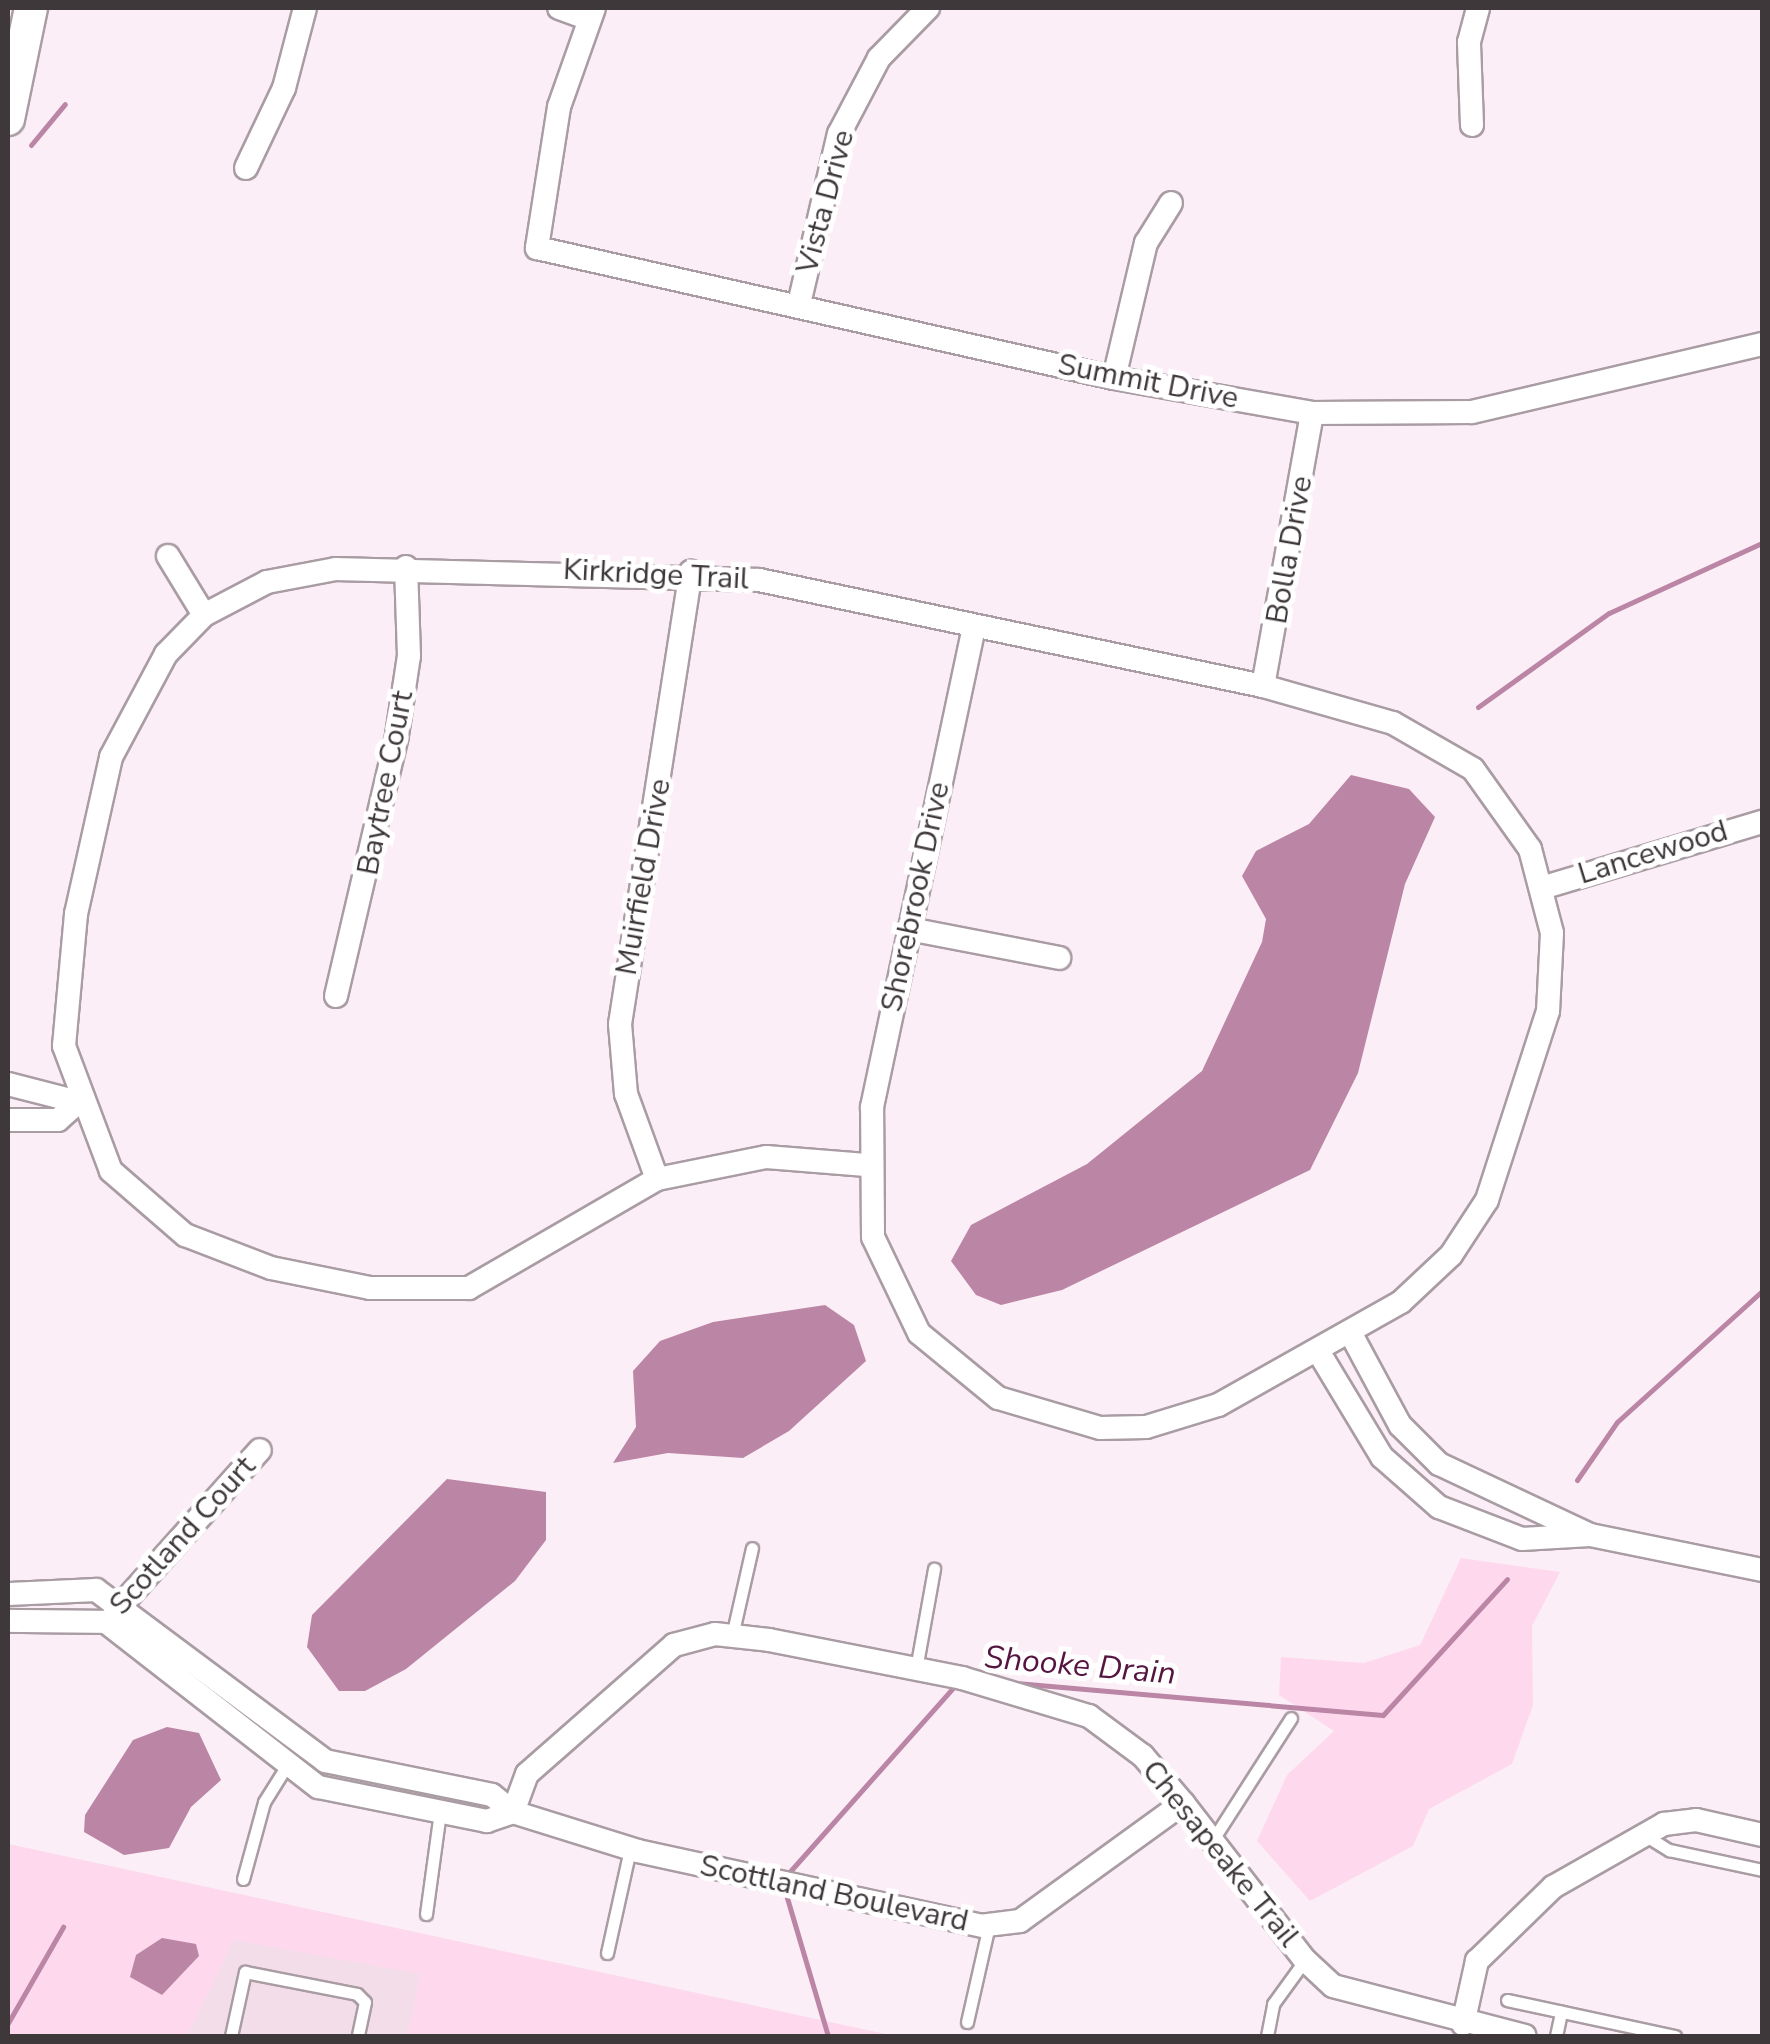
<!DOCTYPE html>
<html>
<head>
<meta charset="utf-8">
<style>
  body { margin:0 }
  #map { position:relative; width:1770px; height:2044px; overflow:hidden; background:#fceef6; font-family:"Nunito Sans",sans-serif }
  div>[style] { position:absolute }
  .built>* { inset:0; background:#f2dde9 }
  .green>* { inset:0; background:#fed9ee }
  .water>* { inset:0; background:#bb85a5 }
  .stream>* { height:5px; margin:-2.5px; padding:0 2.5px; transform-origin:2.5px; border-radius:2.5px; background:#bb85a5 }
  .roads { filter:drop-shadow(2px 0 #a99ca3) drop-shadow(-2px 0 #a99ca3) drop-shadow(0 2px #a99ca3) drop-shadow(0 -2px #a99ca3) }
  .service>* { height:11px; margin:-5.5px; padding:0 5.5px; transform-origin:5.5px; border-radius:5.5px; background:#fff }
  .minor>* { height:22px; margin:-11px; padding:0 11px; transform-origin:11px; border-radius:11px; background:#fff }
  .secondary>* { height:32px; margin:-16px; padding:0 16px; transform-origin:16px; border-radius:16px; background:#fff }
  span { translate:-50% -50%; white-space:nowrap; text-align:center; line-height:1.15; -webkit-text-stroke:10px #fff; paint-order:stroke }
  .street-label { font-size:30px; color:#3e383b }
  .water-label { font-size:32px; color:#561541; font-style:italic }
  .frame { position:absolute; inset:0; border:10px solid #3e383b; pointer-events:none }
</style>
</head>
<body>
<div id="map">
  <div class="built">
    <i style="clip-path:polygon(8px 1844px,894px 2036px,8px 2036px)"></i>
  </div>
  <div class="green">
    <i style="clip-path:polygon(1461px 1558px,1560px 1572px,1532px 1626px,1533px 1705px,1512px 1764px,1429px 1809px,1413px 1846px,1310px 1901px,1257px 1841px,1287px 1775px,1334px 1731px,1279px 1695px,1281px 1657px,1364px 1663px,1420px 1645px)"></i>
    <i style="clip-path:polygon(8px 1844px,894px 2036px,407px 2036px,420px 1974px,234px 1940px,187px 2036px,8px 2036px)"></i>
  </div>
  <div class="water">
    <i style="clip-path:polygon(1351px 775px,1409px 789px,1435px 817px,1405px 884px,1358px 1073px,1310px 1170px,1062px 1290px,1001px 1305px,976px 1295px,951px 1261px,971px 1225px,1087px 1164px,1202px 1071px,1262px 942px,1266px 919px,1242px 876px,1256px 851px,1309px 824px)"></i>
    <i style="clip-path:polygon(825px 1305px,854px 1325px,866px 1361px,789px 1431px,743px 1458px,668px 1453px,613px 1463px,636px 1427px,633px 1371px,660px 1341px,713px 1322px)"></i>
    <i style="clip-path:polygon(447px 1479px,546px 1492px,546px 1540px,515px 1581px,406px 1669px,365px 1691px,339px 1691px,307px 1647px,312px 1615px)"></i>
    <i style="clip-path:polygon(167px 1727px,199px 1733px,221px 1780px,191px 1807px,169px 1848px,124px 1855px,84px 1832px,85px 1815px,133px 1740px)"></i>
    <i style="clip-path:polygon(162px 1938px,196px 1944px,199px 1956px,162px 1995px,130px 1977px,136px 1955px)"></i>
  </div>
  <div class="stream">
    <i style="left:31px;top:145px;width:53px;rotate:-50.3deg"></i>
    <i style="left:1478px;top:707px;width:161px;rotate:-35.7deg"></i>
    <i style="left:1609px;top:613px;width:168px;rotate:-24.6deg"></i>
    <i style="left:1577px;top:1480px;width:70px;rotate:-55.4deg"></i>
    <i style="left:1617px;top:1422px;width:195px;rotate:-42.1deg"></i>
    <i style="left:1016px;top:1683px;width:368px;rotate:5deg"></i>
    <i style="left:1383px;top:1715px;width:184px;rotate:-47.6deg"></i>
    <i style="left:785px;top:1877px;width:259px;rotate:-48.4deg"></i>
    <i style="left:785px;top:1891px;width:151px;rotate:73.5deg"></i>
    <i style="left:8px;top:2023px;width:111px;rotate:-60.2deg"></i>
  </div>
  <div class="roads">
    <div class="service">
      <i style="left:732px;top:1636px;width:90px;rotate:-77.2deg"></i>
      <i style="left:916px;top:1669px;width:102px;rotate:-79.8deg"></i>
      <i style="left:1643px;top:1834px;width:31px;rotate:32deg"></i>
      <i style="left:1669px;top:1850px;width:95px;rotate:12.1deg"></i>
      <i style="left:1212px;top:1841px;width:146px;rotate:-57.3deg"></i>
      <i style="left:243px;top:1879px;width:80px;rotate:-74.7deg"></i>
      <i style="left:264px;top:1802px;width:40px;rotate:-58deg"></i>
      <i style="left:426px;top:1914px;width:103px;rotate:-82.2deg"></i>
      <i style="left:607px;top:1953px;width:107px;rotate:-77.5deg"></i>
      <i style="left:1507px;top:2000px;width:172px;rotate:12.1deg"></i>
      <i style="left:967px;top:2022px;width:99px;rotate:-77.2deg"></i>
      <i style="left:231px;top:2036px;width:66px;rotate:-77.7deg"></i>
      <i style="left:245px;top:1972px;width:114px;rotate:11.1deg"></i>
      <i style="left:357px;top:1994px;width:11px;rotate:45deg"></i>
      <i style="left:365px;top:2002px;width:35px;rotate:102deg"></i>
      <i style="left:1267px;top:2036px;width:33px;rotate:-79deg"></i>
      <i style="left:1273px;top:2004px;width:54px;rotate:-54deg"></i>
      <i style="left:1556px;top:2036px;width:25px;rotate:-78deg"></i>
    </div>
    <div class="minor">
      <i style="left:559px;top:8px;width:32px;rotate:20deg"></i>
      <i style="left:594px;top:8px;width:105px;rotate:109.5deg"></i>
      <i style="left:559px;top:107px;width:143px;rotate:98.9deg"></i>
      <i style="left:537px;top:248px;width:591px;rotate:12.7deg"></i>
      <i style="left:1114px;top:378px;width:201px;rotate:10deg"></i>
      <i style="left:1312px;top:413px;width:160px;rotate:-0.4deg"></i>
      <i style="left:1472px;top:412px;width:298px;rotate:-13.2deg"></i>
      <i style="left:1472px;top:125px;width:83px;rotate:-92.1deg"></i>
      <i style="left:1469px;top:42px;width:35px;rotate:-75deg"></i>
      <i style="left:246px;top:168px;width:89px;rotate:-64.6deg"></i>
      <i style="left:284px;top:88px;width:83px;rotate:-75.3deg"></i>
      <i style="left:799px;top:304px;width:175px;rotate:-76.8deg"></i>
      <i style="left:839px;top:134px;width:86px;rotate:-62.2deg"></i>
      <i style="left:879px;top:58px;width:70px;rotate:-45.6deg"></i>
      <i style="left:1114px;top:378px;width:139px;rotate:-76.7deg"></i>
      <i style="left:1146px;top:243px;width:47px;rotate:-58deg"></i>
      <i style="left:168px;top:556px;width:69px;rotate:58.6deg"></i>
      <i style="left:1263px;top:686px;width:277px;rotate:-79.8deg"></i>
      <i style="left:1545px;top:887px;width:227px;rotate:-16.7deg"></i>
      <i style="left:909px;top:929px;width:153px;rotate:10.9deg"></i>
      <i style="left:336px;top:996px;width:268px;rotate:-76.8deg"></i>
      <i style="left:397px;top:735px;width:80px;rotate:-81.4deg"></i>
      <i style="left:409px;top:656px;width:89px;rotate:-91.9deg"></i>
      <i style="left:8px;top:1084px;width:72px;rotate:14.4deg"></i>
      <i style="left:78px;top:1102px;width:27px;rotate:138deg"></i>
      <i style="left:58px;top:1120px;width:50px;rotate:180deg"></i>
      <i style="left:866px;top:1165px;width:100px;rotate:-175.4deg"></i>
      <i style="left:766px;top:1157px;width:111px;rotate:168.6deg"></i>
      <i style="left:657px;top:1179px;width:217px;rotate:149.9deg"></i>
      <i style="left:469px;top:1288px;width:99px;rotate:180deg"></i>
      <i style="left:370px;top:1288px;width:101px;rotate:-168.6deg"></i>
      <i style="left:271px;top:1268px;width:92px;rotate:-159deg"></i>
      <i style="left:185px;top:1235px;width:98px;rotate:-139.1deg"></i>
      <i style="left:111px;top:1171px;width:134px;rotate:-110.6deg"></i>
      <i style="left:64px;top:1046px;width:133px;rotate:-84.8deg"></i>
      <i style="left:76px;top:914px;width:161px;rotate:-77.4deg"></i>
      <i style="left:111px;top:757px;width:117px;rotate:-61.9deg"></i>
      <i style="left:166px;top:654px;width:54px;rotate:-45.7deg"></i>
      <i style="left:204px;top:615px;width:71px;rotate:-27.6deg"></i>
      <i style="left:267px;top:582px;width:70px;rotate:-10.7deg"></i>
      <i style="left:336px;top:569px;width:423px;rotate:1.5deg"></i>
      <i style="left:759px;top:580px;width:515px;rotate:11.88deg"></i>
      <i style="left:1263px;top:686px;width:135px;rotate:15.9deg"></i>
      <i style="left:1393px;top:723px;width:92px;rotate:29.9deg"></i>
      <i style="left:1473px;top:769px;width:98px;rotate:54.5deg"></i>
      <i style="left:1530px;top:849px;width:87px;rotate:75.3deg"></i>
      <i style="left:1552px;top:933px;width:78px;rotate:92.9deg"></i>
      <i style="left:1548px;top:1011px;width:199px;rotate:107.9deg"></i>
      <i style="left:1487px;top:1200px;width:66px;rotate:123.2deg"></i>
      <i style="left:1451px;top:1255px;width:69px;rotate:136.8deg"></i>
      <i style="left:1401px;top:1302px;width:210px;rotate:150.6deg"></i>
      <i style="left:1218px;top:1405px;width:75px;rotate:163deg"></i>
      <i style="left:1146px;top:1427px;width:46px;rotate:178.8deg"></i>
      <i style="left:1100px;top:1428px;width:106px;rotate:-163.6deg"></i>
      <i style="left:998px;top:1398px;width:102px;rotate:-140.6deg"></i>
      <i style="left:919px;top:1333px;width:106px;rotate:-115.6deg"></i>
      <i style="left:873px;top:1237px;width:130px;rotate:-90.4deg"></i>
      <i style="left:872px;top:1107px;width:487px;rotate:-78deg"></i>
      <i style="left:657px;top:1179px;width:90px;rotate:-110deg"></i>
      <i style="left:626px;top:1094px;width:70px;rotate:-94.9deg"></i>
      <i style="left:620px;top:1024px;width:458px;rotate:-81.1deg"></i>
      <i style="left:1318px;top:1351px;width:124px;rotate:58.9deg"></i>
      <i style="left:1382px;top:1457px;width:76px;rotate:41.3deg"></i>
      <i style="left:1439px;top:1507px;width:89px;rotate:21.1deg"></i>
      <i style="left:1522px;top:1539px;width:68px;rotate:-3.4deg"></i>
      <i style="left:1590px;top:1535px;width:167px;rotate:-154.8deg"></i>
      <i style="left:1439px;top:1464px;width:55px;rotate:-135deg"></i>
      <i style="left:1400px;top:1425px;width:103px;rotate:-118.3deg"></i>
      <i style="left:1590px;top:1535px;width:176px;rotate:11.5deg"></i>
      <i style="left:8px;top:1594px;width:88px;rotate:-2.6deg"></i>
      <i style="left:96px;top:1590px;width:286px;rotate:36.7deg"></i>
      <i style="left:325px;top:1761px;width:170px;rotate:11.5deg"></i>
      <i style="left:492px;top:1795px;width:27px;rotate:39deg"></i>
      <i style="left:513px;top:1812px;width:28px;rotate:161deg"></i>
      <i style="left:487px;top:1821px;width:172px;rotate:-168.6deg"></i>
      <i style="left:318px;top:1787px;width:269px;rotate:-142.1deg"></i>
      <i style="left:106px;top:1622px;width:98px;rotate:-179.4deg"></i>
      <i style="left:115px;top:1612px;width:217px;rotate:-48.2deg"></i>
      <i style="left:1183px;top:1803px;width:201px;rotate:144.1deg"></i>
      <i style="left:1020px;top:1921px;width:38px;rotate:173deg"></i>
      <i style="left:982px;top:1926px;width:352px;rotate:-167.7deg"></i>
      <i style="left:638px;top:1851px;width:131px;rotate:-162.7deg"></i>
      <i style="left:513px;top:1812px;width:40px;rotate:-69.8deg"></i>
      <i style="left:527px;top:1774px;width:196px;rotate:-41.3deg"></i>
      <i style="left:674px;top:1645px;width:42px;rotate:-15deg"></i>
      <i style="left:715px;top:1634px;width:54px;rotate:6.3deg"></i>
      <i style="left:769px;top:1640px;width:197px;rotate:11.1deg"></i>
      <i style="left:962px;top:1678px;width:133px;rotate:16.7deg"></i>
      <i style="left:1089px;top:1716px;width:67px;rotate:36.5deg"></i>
      <i style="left:1143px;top:1756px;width:62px;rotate:49.6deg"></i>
      <i style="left:1183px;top:1803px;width:199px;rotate:52.2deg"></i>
      <i style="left:1305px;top:1960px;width:38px;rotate:43deg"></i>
      <i style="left:1333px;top:1986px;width:198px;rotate:14.6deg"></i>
      <i style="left:1463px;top:2024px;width:65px;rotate:-77.5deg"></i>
      <i style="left:1477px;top:1961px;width:106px;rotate:-44.2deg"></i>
      <i style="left:1553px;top:1887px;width:128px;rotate:-29.6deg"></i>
      <i style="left:1664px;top:1824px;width:32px;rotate:-7deg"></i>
      <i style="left:1696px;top:1820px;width:68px;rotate:12.8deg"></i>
    </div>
    <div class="secondary">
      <i style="left:8px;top:119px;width:113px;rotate:-78.3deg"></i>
    </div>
  </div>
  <div class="street-label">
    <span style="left:826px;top:202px;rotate:-75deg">Vista Drive</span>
    <span style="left:1148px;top:382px;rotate:11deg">Summit Drive</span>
    <span style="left:1290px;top:550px;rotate:-80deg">Bolla Drive</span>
    <span style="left:656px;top:575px;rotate:3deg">Kirkridge Trail</span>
    <span style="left:386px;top:783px;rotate:-79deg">Baytree Court</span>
    <span style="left:1653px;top:853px;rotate:-17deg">Lancewood</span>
    <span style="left:644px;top:877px;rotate:-80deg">Muirfield Drive</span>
    <span style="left:916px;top:897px;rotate:-78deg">Shorebrook Drive</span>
    <span style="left:183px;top:1536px;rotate:-48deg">Scotland Court</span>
    <span style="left:1220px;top:1854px;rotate:51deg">Chesapeake Trail</span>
    <span style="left:834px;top:1894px;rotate:12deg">Scottland Boulevard</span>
  </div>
  <div class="water-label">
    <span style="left:1080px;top:1666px;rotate:5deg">Shooke Drain</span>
  </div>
  <div class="frame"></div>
</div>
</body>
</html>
